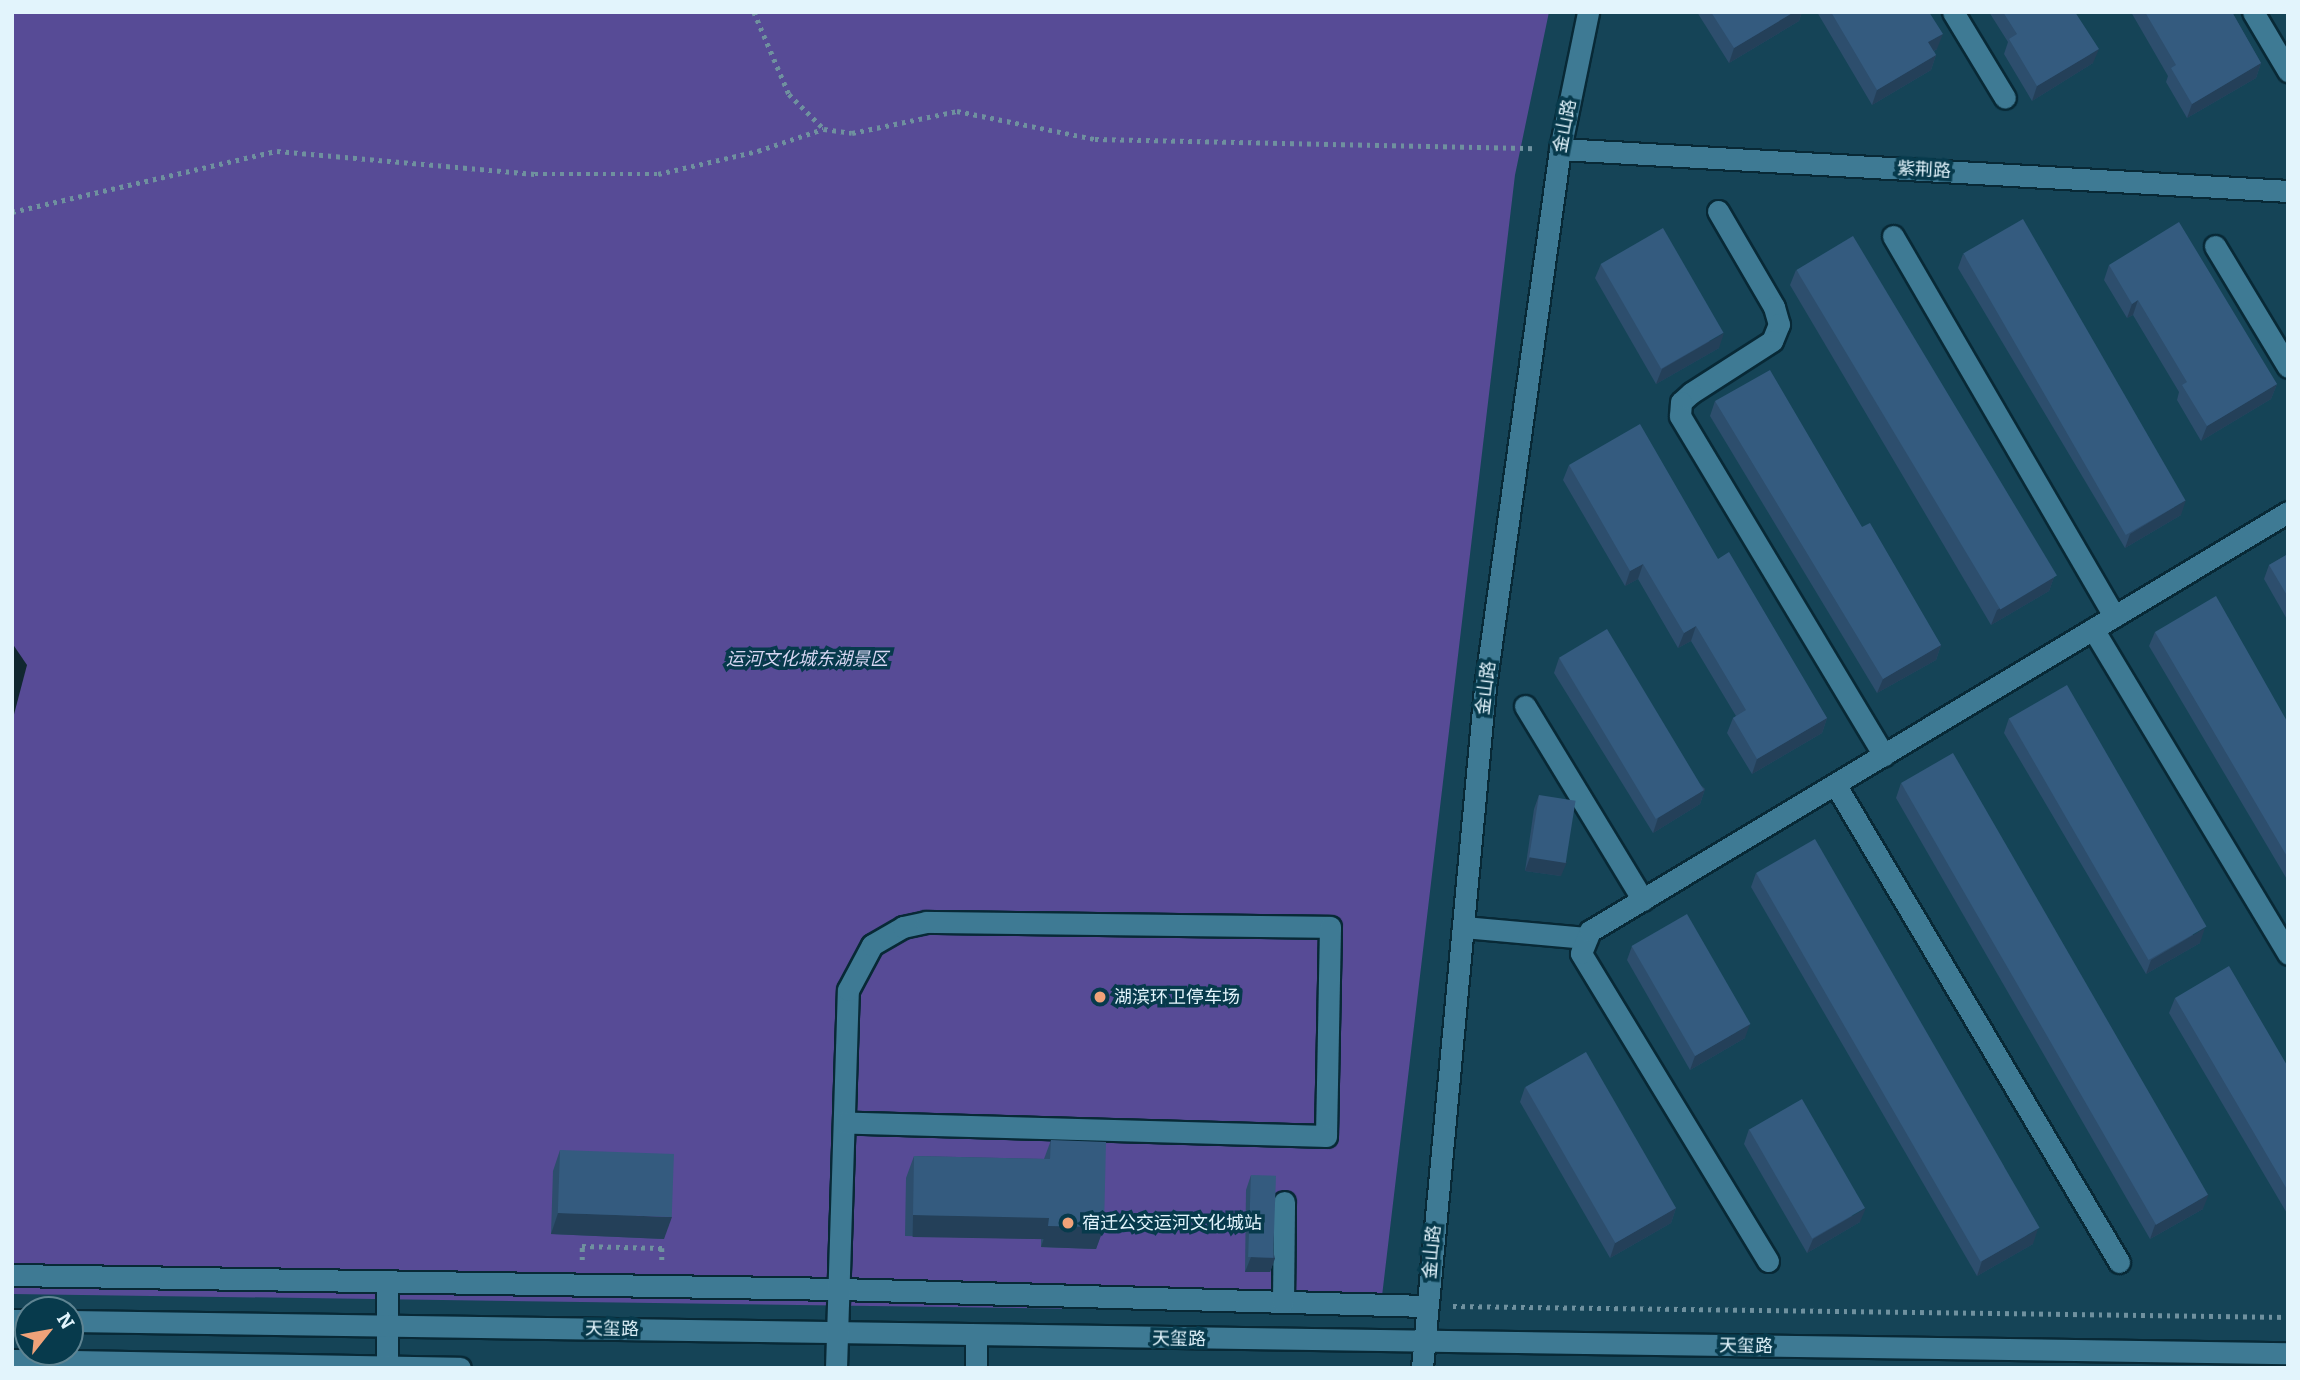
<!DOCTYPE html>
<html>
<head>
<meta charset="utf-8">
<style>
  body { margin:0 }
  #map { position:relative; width:2300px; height:1380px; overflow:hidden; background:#154457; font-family:Bitter,"Noto Sans SC",serif }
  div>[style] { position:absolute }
  .green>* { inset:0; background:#574b96 }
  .water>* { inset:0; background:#112730 }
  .path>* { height:4.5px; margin-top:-2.25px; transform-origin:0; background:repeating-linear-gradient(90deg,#6f919f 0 3.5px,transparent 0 8.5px) }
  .roads { filter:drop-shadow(2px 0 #082936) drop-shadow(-2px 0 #082936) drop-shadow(0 2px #082936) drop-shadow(0 -2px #082936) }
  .minor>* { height:21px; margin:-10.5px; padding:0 10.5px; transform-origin:10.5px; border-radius:10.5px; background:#3e7a94 }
  .wall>* { inset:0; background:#2d4e6d }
  .shaded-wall>* { inset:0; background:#244059; transform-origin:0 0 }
  .building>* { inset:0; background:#345b7f; transform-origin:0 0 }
  .dots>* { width:19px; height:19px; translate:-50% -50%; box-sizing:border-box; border:4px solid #073a4c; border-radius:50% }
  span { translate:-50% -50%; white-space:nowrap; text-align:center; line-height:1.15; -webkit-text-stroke:7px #073a4c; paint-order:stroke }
  .street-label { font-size:18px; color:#e2f4fc }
  .park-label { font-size:18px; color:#d7d6f2; font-style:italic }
  .poi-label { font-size:18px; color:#e2f4fc }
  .left { translate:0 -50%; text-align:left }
  .frame { position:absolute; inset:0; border:14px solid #e2f4fc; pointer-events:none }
  .north { position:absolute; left:14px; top:1296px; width:70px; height:70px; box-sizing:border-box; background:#073a4c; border:2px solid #5f8492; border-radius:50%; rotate:59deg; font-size:19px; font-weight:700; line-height:28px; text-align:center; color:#e2f4fc }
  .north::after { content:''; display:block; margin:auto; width:24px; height:32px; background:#f0a279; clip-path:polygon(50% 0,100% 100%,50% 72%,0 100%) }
</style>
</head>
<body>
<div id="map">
  <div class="green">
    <i style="clip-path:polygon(12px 12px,1549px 12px,1515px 175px,1380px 1313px,12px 1294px)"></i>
  </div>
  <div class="water">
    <i style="clip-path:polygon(12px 643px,27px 665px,12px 722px)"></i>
  </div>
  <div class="path">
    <i style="left:754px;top:12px;width:89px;rotate:66.9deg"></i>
    <i style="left:789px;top:94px;width:49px;rotate:45deg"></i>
    <i style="left:824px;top:129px;width:28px;rotate:8deg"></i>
    <i style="left:852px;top:133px;width:107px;rotate:-11.8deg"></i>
    <i style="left:957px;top:111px;width:141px;rotate:11.5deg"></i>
    <i style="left:1095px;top:139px;width:440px;rotate:1.2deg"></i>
    <i style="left:12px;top:212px;width:272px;rotate:-13deg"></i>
    <i style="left:277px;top:151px;width:259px;rotate:5.1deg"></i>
    <i style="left:535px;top:174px;width:123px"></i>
    <i style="left:658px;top:174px;width:103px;rotate:-13deg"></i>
    <i style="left:758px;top:151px;width:69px;rotate:-18.7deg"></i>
    <i style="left:582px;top:1260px;width:14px;rotate:-90deg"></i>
    <i style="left:582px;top:1246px;width:80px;rotate:1.4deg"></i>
    <i style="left:662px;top:1248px;width:14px;rotate:90deg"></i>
    <i style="left:1453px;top:1306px;width:835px;rotate:0.75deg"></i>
  </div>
  <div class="roads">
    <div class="minor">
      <i style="left:1953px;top:12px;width:100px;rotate:58.8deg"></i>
      <i style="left:2253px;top:12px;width:69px;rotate:59.3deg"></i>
      <i style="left:1560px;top:149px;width:729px;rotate:3.3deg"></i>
      <i style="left:1718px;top:211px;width:111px;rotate:59.7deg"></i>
      <i style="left:1774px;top:307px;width:18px;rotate:74deg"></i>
      <i style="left:1779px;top:324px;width:18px;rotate:112deg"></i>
      <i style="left:1772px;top:341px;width:96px;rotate:147.3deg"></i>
      <i style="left:1691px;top:393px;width:13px;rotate:138deg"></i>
      <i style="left:1681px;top:402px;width:14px;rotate:94deg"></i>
      <i style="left:1680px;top:416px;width:396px;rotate:59deg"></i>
      <i style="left:1893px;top:236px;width:440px;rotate:59.8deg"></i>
      <i style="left:2215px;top:246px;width:141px;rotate:58.9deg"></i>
      <i style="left:2093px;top:629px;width:379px;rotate:59deg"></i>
      <i style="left:1525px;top:706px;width:227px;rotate:58.7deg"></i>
      <i style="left:1835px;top:784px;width:556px;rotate:59.28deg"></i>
      <i style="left:1463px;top:927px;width:124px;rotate:5.1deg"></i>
      <i style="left:1768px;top:1261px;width:360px;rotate:-121.3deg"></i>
      <i style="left:1581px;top:953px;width:24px;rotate:-68deg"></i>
      <i style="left:1590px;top:931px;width:814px;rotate:-30.98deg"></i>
      <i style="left:12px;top:1275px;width:827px;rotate:0.97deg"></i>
      <i style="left:839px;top:1289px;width:588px;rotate:1.66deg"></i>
      <i style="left:387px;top:1282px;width:86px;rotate:90deg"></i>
      <i style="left:1283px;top:1302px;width:100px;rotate:-89.4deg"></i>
      <i style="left:12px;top:1320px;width:16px"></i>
      <i style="left:70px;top:1321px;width:2218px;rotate:0.83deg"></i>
      <i style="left:976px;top:1335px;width:33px;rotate:90deg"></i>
      <i style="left:12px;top:1360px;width:448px;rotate:1deg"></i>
      <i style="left:836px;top:1368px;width:378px;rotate:-88.2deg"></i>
      <i style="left:848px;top:990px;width:51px;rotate:-61.9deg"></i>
      <i style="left:872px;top:945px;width:36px;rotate:-30deg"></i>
      <i style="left:903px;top:927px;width:24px;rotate:-12deg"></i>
      <i style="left:926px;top:922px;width:404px;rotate:0.7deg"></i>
      <i style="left:1330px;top:927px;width:209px;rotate:91.1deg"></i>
      <i style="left:1326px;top:1136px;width:480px;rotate:-178.4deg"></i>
      <i style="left:1422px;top:1368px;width:684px;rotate:-84.71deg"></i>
      <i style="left:1485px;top:687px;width:543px;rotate:-82.06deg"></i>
      <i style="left:1560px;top:149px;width:140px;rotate:-78.4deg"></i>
    </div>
  </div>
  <div class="wall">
    <i style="clip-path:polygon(1697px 12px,1802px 12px,1799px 21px,1729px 63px)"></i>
    <i style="clip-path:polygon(1817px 12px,1929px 12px,1937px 49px,1934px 51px,1936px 55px,1931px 70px,1872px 105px)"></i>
    <i style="clip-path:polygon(1989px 12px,2075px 12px,2093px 63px,2032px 101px,2004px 54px,2008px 42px)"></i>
    <i style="clip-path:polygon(2131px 12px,2232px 12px,2261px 63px,2256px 78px,2187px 118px,2166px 82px,2168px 76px)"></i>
    <i style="clip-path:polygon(1963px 254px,2181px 515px,2125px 548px,1958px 268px)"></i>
    <i style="clip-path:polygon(1601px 264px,1719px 348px,1656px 384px,1595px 278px)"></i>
    <i style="clip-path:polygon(2109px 265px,2277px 384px,2271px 399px,2201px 441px,2177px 400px,2179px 392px,2133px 315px,2127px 318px,2104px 280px)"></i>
    <i style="clip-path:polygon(1796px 270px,2054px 577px,2049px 591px,1991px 625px,1790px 285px)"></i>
    <i style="clip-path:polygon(1715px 401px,1862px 527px,1941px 645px,1936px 660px,1877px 693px,1710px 416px)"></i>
    <i style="clip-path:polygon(1569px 465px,1718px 559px,1827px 718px,1822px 733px,1752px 774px,1727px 733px,1733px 718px,1736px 716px,1691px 641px,1678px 648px,1638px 579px,1625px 586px,1563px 480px)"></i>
    <i style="clip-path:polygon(2288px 554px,2288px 621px,2264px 579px,2269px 565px)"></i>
    <i style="clip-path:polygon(2155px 632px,2288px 723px,2288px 881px,2149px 646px)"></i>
    <i style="clip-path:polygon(1559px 658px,1705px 789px,1700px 804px,1653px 833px,1554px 673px)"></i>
    <i style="clip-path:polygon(2009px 718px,2200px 943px,2146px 974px,2004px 733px)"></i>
    <i style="clip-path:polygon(1901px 783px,2203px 1209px,2150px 1239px,1896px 798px)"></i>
    <i style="clip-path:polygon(1539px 795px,1561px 876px,1525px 871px,1534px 809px)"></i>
    <i style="clip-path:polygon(1756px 873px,2033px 1244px,1977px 1276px,1751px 887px)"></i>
    <i style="clip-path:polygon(1632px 946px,1745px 1038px,1690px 1070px,1627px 960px)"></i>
    <i style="clip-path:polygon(2175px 998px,2288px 1067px,2288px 1215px,2169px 1013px)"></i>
    <i style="clip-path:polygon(1525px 1087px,1676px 1208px,1671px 1223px,1610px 1258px,1520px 1102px)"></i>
    <i style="clip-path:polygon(1749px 1129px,1860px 1222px,1807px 1253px,1744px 1144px)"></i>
    <i style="clip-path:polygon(1051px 1140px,1104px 1227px,1096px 1249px,1041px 1247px,1041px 1239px,905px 1236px,906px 1178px,914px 1156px,1044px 1159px)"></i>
    <i style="clip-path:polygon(560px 1150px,664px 1239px,551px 1234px,553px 1171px)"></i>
    <i style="clip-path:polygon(1251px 1175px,1275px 1258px,1270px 1272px,1245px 1272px,1246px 1190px)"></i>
  </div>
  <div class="shaded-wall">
    <i style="clip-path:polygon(1794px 12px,1802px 12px,1799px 21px,1729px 63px,1734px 48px)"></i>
    <i style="clip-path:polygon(1943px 34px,1937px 49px,1923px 57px,1928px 42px)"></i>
    <i style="clip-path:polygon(2099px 49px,2093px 63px,2032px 101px,2037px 86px)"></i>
    <i style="clip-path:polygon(1936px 55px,1931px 70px,1872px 105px,1877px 90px)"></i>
    <i style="clip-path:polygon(2261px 63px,2256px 78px,2187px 118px,2192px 104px)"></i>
    <i style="clip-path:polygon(2138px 300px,2133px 315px,2127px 318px,2132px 304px)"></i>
    <i style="clip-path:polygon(1724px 333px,1719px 348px,1656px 384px,1662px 369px)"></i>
    <i style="clip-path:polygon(2277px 384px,2271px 399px,2201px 441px,2207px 426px)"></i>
    <i style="clip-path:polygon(2186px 500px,2181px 515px,2125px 548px,2130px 534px)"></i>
    <i style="clip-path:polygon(1643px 564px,1638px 579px,1625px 586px,1630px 571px)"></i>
    <i style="clip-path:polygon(2054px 577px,2049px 591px,1991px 625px,1997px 610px)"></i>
    <i style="clip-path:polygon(1696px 626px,1691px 641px,1678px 648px,1684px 633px)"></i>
    <i style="clip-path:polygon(1941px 645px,1936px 660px,1877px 693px,1883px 679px)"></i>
    <i style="clip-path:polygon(1827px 718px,1822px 733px,1752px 774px,1757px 759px)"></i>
    <i style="clip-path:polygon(1705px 789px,1700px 804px,1653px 833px,1658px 818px)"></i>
    <i style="clip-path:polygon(1530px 857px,1567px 862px,1561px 876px,1525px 871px)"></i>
    <i style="clip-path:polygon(2205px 928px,2200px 943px,2146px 974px,2151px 960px)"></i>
    <i style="clip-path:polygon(1750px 1024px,1745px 1038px,1690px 1070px,1695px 1056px)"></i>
    <i style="clip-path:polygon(2209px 1194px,2203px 1209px,2150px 1239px,2155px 1225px)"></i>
    <i style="clip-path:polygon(1676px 1208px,1671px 1223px,1610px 1258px,1615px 1243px)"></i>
    <i style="clip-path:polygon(1866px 1208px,1860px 1222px,1807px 1253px,1813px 1239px)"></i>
    <i style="clip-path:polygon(558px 1213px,672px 1217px,664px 1239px,551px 1234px)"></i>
    <i style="left:913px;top:1215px;width:136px;height:22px;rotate:1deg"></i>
    <i style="clip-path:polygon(1048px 1226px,1104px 1227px,1096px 1249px,1041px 1247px)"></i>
    <i style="clip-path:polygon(2038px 1229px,2033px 1244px,1977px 1276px,1982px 1261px)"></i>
    <i style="clip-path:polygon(1251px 1257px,1275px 1258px,1270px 1272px,1245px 1272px)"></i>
  </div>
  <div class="building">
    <i style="clip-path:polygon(1711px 12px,1794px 12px,1734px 48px)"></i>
    <i style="clip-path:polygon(1831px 12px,1929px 12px,1943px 34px,1928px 42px,1936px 55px,1877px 90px)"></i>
    <i style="clip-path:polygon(2003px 12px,2075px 12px,2099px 49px,2037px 86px,2009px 39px,2017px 34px)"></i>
    <i style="clip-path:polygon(2145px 12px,2232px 12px,2261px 63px,2192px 104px,2171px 68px,2176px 65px)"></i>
    <i style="left:2023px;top:219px;width:325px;height:69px;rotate:60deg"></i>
    <i style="clip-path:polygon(2179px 222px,2277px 384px,2207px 426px,2182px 385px,2187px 382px,2138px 300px,2132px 304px,2109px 265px)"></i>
    <i style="left:1663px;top:228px;width:121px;height:72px;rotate:60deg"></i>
    <i style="left:1853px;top:236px;width:396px;height:66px;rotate:59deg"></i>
    <i style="clip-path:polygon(1770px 370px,1862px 527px,1870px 523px,1941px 645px,1883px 679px,1715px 401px)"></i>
    <i style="clip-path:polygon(1640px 424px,1718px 559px,1729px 552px,1827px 718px,1757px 759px,1733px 718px,1746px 710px,1696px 626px,1684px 633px,1643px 564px,1630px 571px,1569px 465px)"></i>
    <i style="clip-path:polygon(2288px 554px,2288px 597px,2269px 565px)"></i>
    <i style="clip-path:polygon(2216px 596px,2288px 723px,2288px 858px,2155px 632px)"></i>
    <i style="left:1607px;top:629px;width:188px;height:56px;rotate:59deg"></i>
    <i style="left:2067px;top:685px;width:279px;height:67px;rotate:60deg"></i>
    <i style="left:1953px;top:753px;width:510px;height:60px;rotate:60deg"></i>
    <i style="left:1539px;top:795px;width:37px;height:63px;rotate:9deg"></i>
    <i style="left:1815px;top:839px;width:449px;height:68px;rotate:60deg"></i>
    <i style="left:1687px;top:914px;width:127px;height:64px;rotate:60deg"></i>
    <i style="clip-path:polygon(2229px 966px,2288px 1067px,2288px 1191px,2175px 998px)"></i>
    <i style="left:1586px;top:1052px;width:180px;height:70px;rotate:60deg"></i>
    <i style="left:1802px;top:1099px;width:126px;height:61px;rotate:60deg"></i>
    <i style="clip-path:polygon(1051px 1140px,1106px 1142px,1104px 1227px,1048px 1226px,1049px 1218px,913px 1215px,914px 1156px,1050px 1159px)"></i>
    <i style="left:560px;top:1150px;width:114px;height:63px;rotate:2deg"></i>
    <i style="left:1251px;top:1175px;width:25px;height:82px;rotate:2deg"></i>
  </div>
  <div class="dots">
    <i style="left:1100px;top:997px;background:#f0a279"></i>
    <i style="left:1068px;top:1223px;background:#f0a279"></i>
  </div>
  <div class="street-label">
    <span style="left:1565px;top:126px;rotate:-79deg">金山路</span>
    <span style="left:1924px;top:170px;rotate:3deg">紫荆路</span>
    <span style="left:1486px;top:688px;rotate:-83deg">金山路</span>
    <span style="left:1432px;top:1252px;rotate:-85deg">金山路</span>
    <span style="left:612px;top:1329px;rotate:1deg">天玺路</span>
    <span style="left:1179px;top:1339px;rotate:1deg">天玺路</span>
    <span style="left:1746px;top:1346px;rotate:1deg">天玺路</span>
  </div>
  <div class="park-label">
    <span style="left:807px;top:659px">运河文化城东湖景区</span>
  </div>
  <div class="poi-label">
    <span class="left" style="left:1114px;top:997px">湖滨环卫停车场</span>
    <span class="left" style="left:1082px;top:1223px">宿迁公交运河文化城站</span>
  </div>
  <div class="frame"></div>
  <div class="north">N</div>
</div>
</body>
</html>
